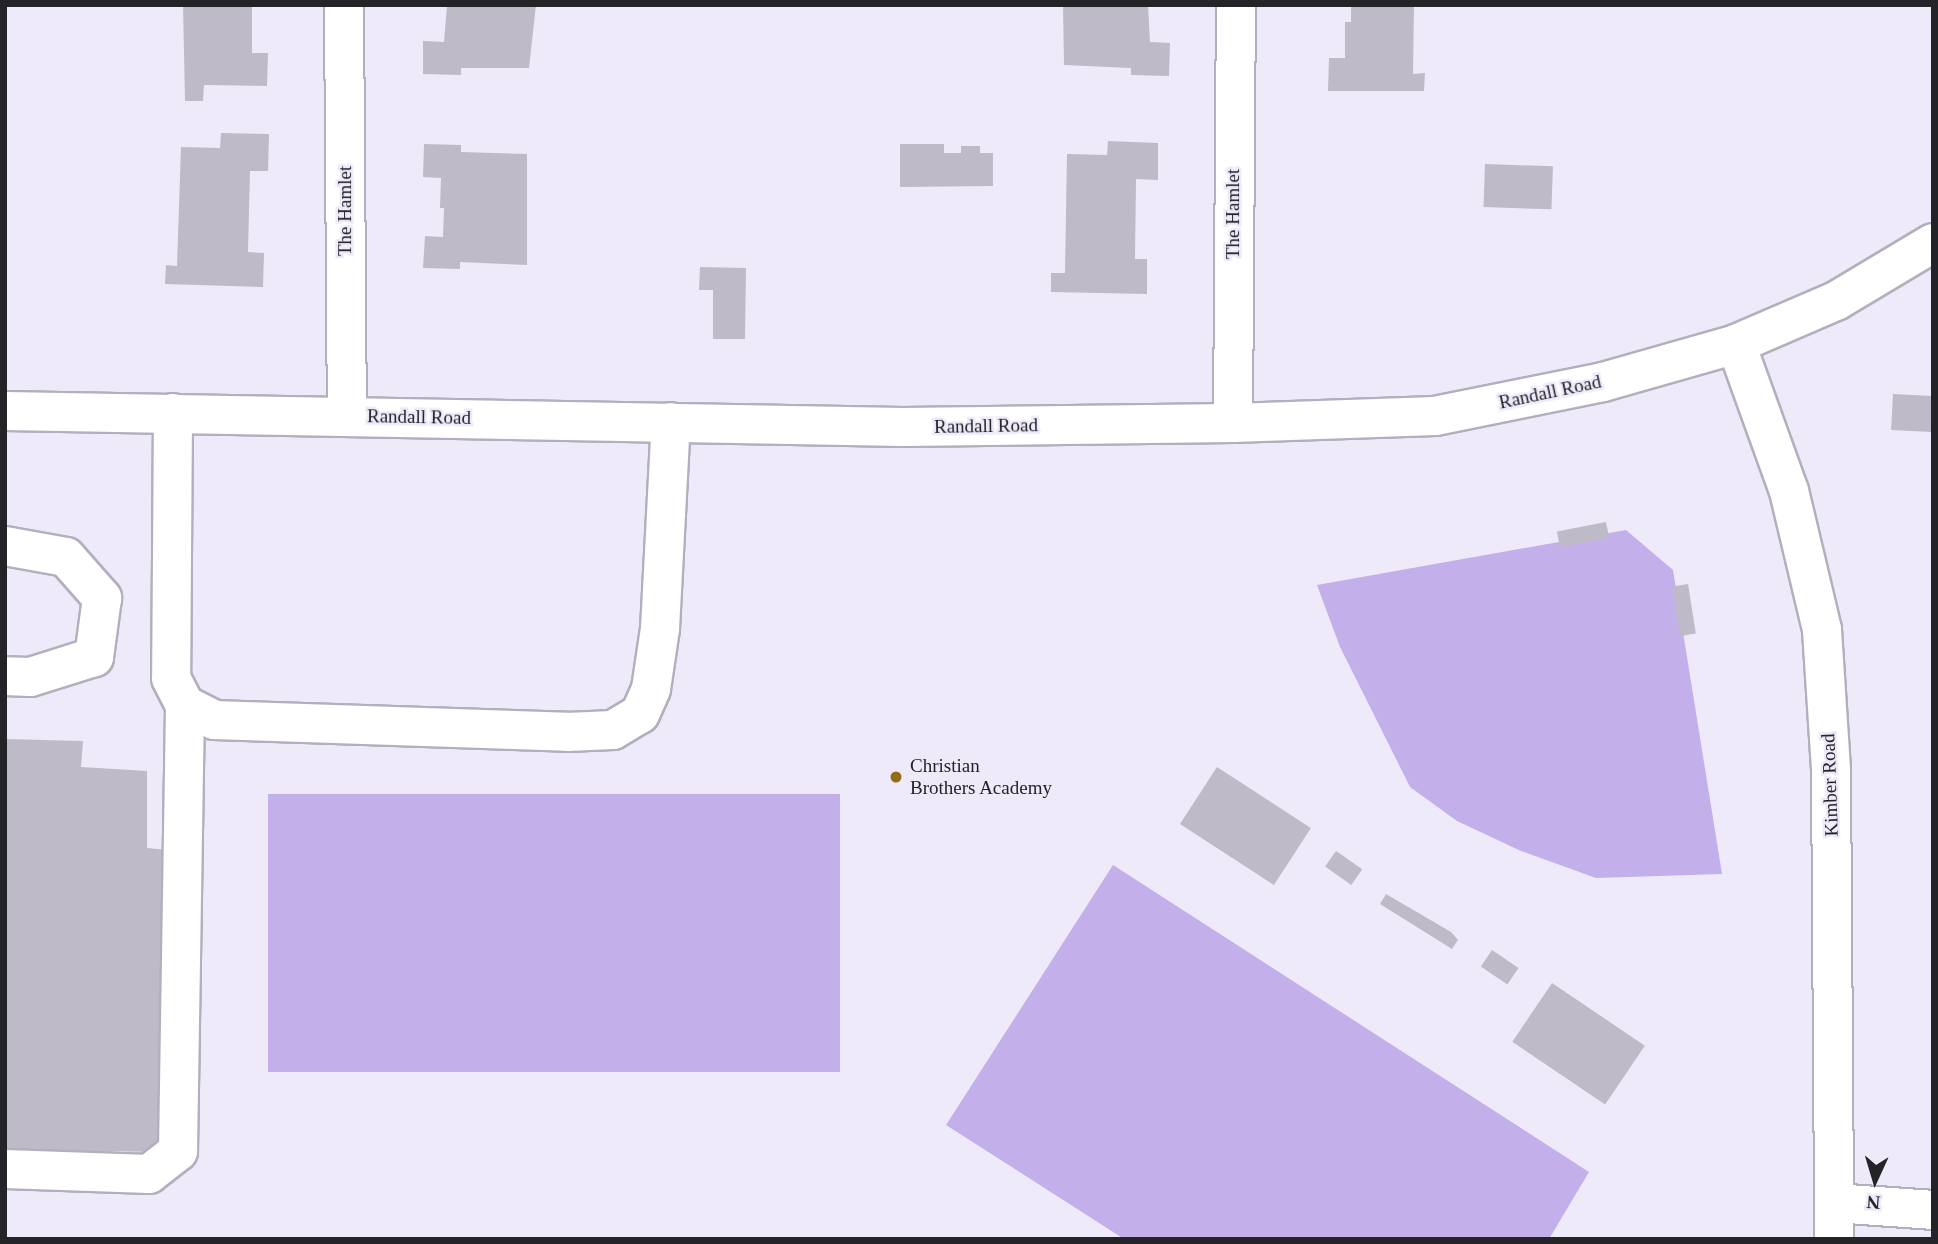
<!DOCTYPE html>
<html>
<head>
<meta charset="utf-8">
<style>
  body { margin:0 }
  #map { position:relative; width:1938px; height:1244px; overflow:hidden; background:#efeaf9; font-family:Georgia,serif }
  div>[style] { position:absolute }
  .green>* { inset:0; background:#c3afe9; transform-origin:0 0 }
  .building>* { inset:0; background:#bfbac8; transform-origin:0 0 }
  .roads { filter:drop-shadow(2px 0 #b3afbd) drop-shadow(-2px 0 #b3afbd) drop-shadow(0 2px #b3afbd) drop-shadow(0 -2px #b3afbd) }
  .minor>* { height:38px; margin:-19px; padding:0 19px; transform-origin:19px; border-radius:19px; background:#fff }
  .dots>* { width:19px; height:19px; translate:-50% -50%; box-sizing:border-box; border:4px solid #efeaf9; border-radius:50% }
  span { translate:-50% -50%; white-space:nowrap; text-align:center; line-height:1.15; -webkit-text-stroke:5px #efeaf9; paint-order:stroke }
  .street-label { font-size:19px; color:#242328 }
  .poi-label { font-size:19px; color:#242328 }
  .left { translate:0 -50%; text-align:left }
  .frame { position:absolute; inset:0; border:7px solid #242328; pointer-events:none }
  .north { position:absolute; left:1840px; top:1146px; width:70px; height:70px; -webkit-text-stroke:5px #efeaf9; paint-order:stroke; rotate:184deg; font-size:19px; font-weight:700; line-height:28px; text-align:center; color:#242328 }
  .north::after { content:''; display:block; margin:auto; width:24px; height:32px; background:#242328; clip-path:polygon(50% 0,100% 100%,50% 72%,0 100%) }
</style>
</head>
<body>
<div id="map">
  <div class="green">
    <i style="clip-path:polygon(1626px 530px,1673px 570px,1722px 874px,1596px 878px,1521px 851px,1457px 821px,1410px 787px,1340px 647px,1317px 585px)"></i>
    <i style="left:840px;top:794px;width:278px;height:572px;rotate:90deg"></i>
    <i style="clip-path:polygon(1113px 865px,1589px 1172px,1549px 1239px,1124px 1239px,946px 1125px)"></i>
  </div>
  <div class="building">
    <i style="clip-path:polygon(183px 5px,252px 5px,252px 53px,268px 53px,267px 86px,204px 85px,203px 101px,185px 101px)"></i>
    <i style="clip-path:polygon(447px 5px,536px 5px,529px 68px,461px 68px,461px 75px,423px 74px,423px 41px,444px 42px)"></i>
    <i style="clip-path:polygon(1063px 5px,1148px 5px,1150px 42px,1170px 43px,1169px 76px,1131px 75px,1131px 68px,1064px 65px)"></i>
    <i style="clip-path:polygon(1351px 5px,1414px 5px,1413px 74px,1425px 73px,1424px 91px,1328px 91px,1329px 58px,1345px 58px,1345px 22px,1351px 22px)"></i>
    <i style="clip-path:polygon(221px 133px,269px 134px,268px 171px,250px 171px,248px 252px,264px 253px,263px 287px,165px 284px,166px 265px,177px 266px,181px 147px,220px 148px)"></i>
    <i style="clip-path:polygon(1108px 141px,1158px 143px,1158px 180px,1136px 179px,1135px 259px,1147px 259px,1147px 294px,1051px 292px,1051px 273px,1065px 273px,1067px 154px,1107px 155px)"></i>
    <i style="clip-path:polygon(424px 144px,461px 145px,461px 152px,527px 154px,527px 265px,460px 262px,460px 269px,423px 268px,425px 236px,443px 237px,444px 208px,440px 208px,441px 178px,423px 177px)"></i>
    <i style="clip-path:polygon(900px 144px,944px 144px,944px 153px,961px 153px,961px 146px,980px 146px,980px 153px,993px 153px,993px 186px,900px 187px)"></i>
    <i style="left:1485px;top:164px;width:68px;height:43px;rotate:2deg"></i>
    <i style="clip-path:polygon(700px 267px,746px 268px,745px 339px,713px 339px,713px 290px,699px 290px)"></i>
    <i style="left:1893px;top:394px;width:40px;height:36px;rotate:3deg"></i>
    <i style="left:1606px;top:522px;width:16px;height:50px;rotate:79deg"></i>
    <i style="left:1688px;top:584px;width:50px;height:16px;rotate:81deg"></i>
    <i style="clip-path:polygon(5px 739px,83px 741px,81px 767px,147px 771px,147px 848px,168px 850px,167px 1152px,5px 1150px)"></i>
    <i style="left:1217px;top:767px;width:112px;height:68px;rotate:33deg"></i>
    <i style="left:1336px;top:851px;width:32px;height:19px;rotate:35deg"></i>
    <i style="clip-path:polygon(1386px 894px,1451px 932px,1458px 940px,1452px 949px,1380px 904px)"></i>
    <i style="left:1492px;top:950px;width:32px;height:20px;rotate:34deg"></i>
    <i style="left:1552px;top:983px;width:112px;height:71px;rotate:34deg"></i>
  </div>
  <div class="roads">
    <div class="minor">
      <i style="left:344px;top:5px;width:411px;rotate:89.6deg"></i>
      <i style="left:1736px;top:344px;width:156px;rotate:70.2deg"></i>
      <i style="left:1789px;top:491px;width:143px;rotate:76.6deg"></i>
      <i style="left:1822px;top:630px;width:141px;rotate:86.3deg"></i>
      <i style="left:1831px;top:771px;width:468px;rotate:89.6deg"></i>
      <i style="left:5px;top:411px;width:898px;rotate:1.02deg"></i>
      <i style="left:903px;top:427px;width:330px;rotate:-0.7deg"></i>
      <i style="left:1233px;top:423px;width:202px;rotate:-2deg"></i>
      <i style="left:1435px;top:416px;width:171px;rotate:-11.4deg"></i>
      <i style="left:1603px;top:382px;width:138px;rotate:-15.9deg"></i>
      <i style="left:1736px;top:344px;width:109px;rotate:-23.3deg"></i>
      <i style="left:1836px;top:301px;width:113px;rotate:-30.9deg"></i>
      <i style="left:173px;top:413px;width:265px;rotate:90.4deg"></i>
      <i style="left:171px;top:678px;width:30px;rotate:63deg"></i>
      <i style="left:185px;top:705px;width:33px;rotate:27deg"></i>
      <i style="left:214px;top:720px;width:353px;rotate:1.9deg"></i>
      <i style="left:567px;top:732px;width:46px;rotate:-2.5deg"></i>
      <i style="left:613px;top:730px;width:31px;rotate:-31deg"></i>
      <i style="left:640px;top:714px;width:27px;rotate:-66deg"></i>
      <i style="left:651px;top:689px;width:61px;rotate:-81.5deg"></i>
      <i style="left:660px;top:629px;width:207px;rotate:-87deg"></i>
      <i style="left:1233px;top:423px;width:418px;rotate:-89.6deg"></i>
      <i style="left:5px;top:546px;width:62px;rotate:10.2deg"></i>
      <i style="left:66px;top:557px;width:55px;rotate:48.7deg"></i>
      <i style="left:102px;top:598px;width:60px;rotate:97.7deg"></i>
      <i style="left:94px;top:657px;width:67px;rotate:162.6deg"></i>
      <i style="left:30px;top:677px;width:25px;rotate:-178deg"></i>
      <i style="left:5px;top:1169px;width:144px;rotate:2deg"></i>
      <i style="left:149px;top:1174px;width:37px;rotate:-38deg"></i>
      <i style="left:178px;top:1151px;width:446px;rotate:-89.1deg"></i>
      <i style="left:1834px;top:1203px;width:99px;rotate:4deg"></i>
    </div>
  </div>
  <div class="dots">
    <i style="left:896px;top:777px;background:#906e13"></i>
  </div>
  <div class="street-label">
    <span style="left:345px;top:211px;rotate:-90deg">The Hamlet</span>
    <span style="left:1233px;top:214px;rotate:-90deg">The Hamlet</span>
    <span style="left:1550px;top:392px;rotate:-12deg">Randall Road</span>
    <span style="left:419px;top:417px;rotate:1deg">Randall Road</span>
    <span style="left:986px;top:426px;rotate:-1deg">Randall Road</span>
    <span style="left:1830px;top:785px;rotate:-92deg">Kimber Road</span>
  </div>
  <div class="poi-label">
    <span class="left" style="left:910px;top:777px">Christian<br>Brothers Academy</span>
  </div>
  <div class="frame"></div>
  <div class="north">N</div>
</div>
</body>
</html>
